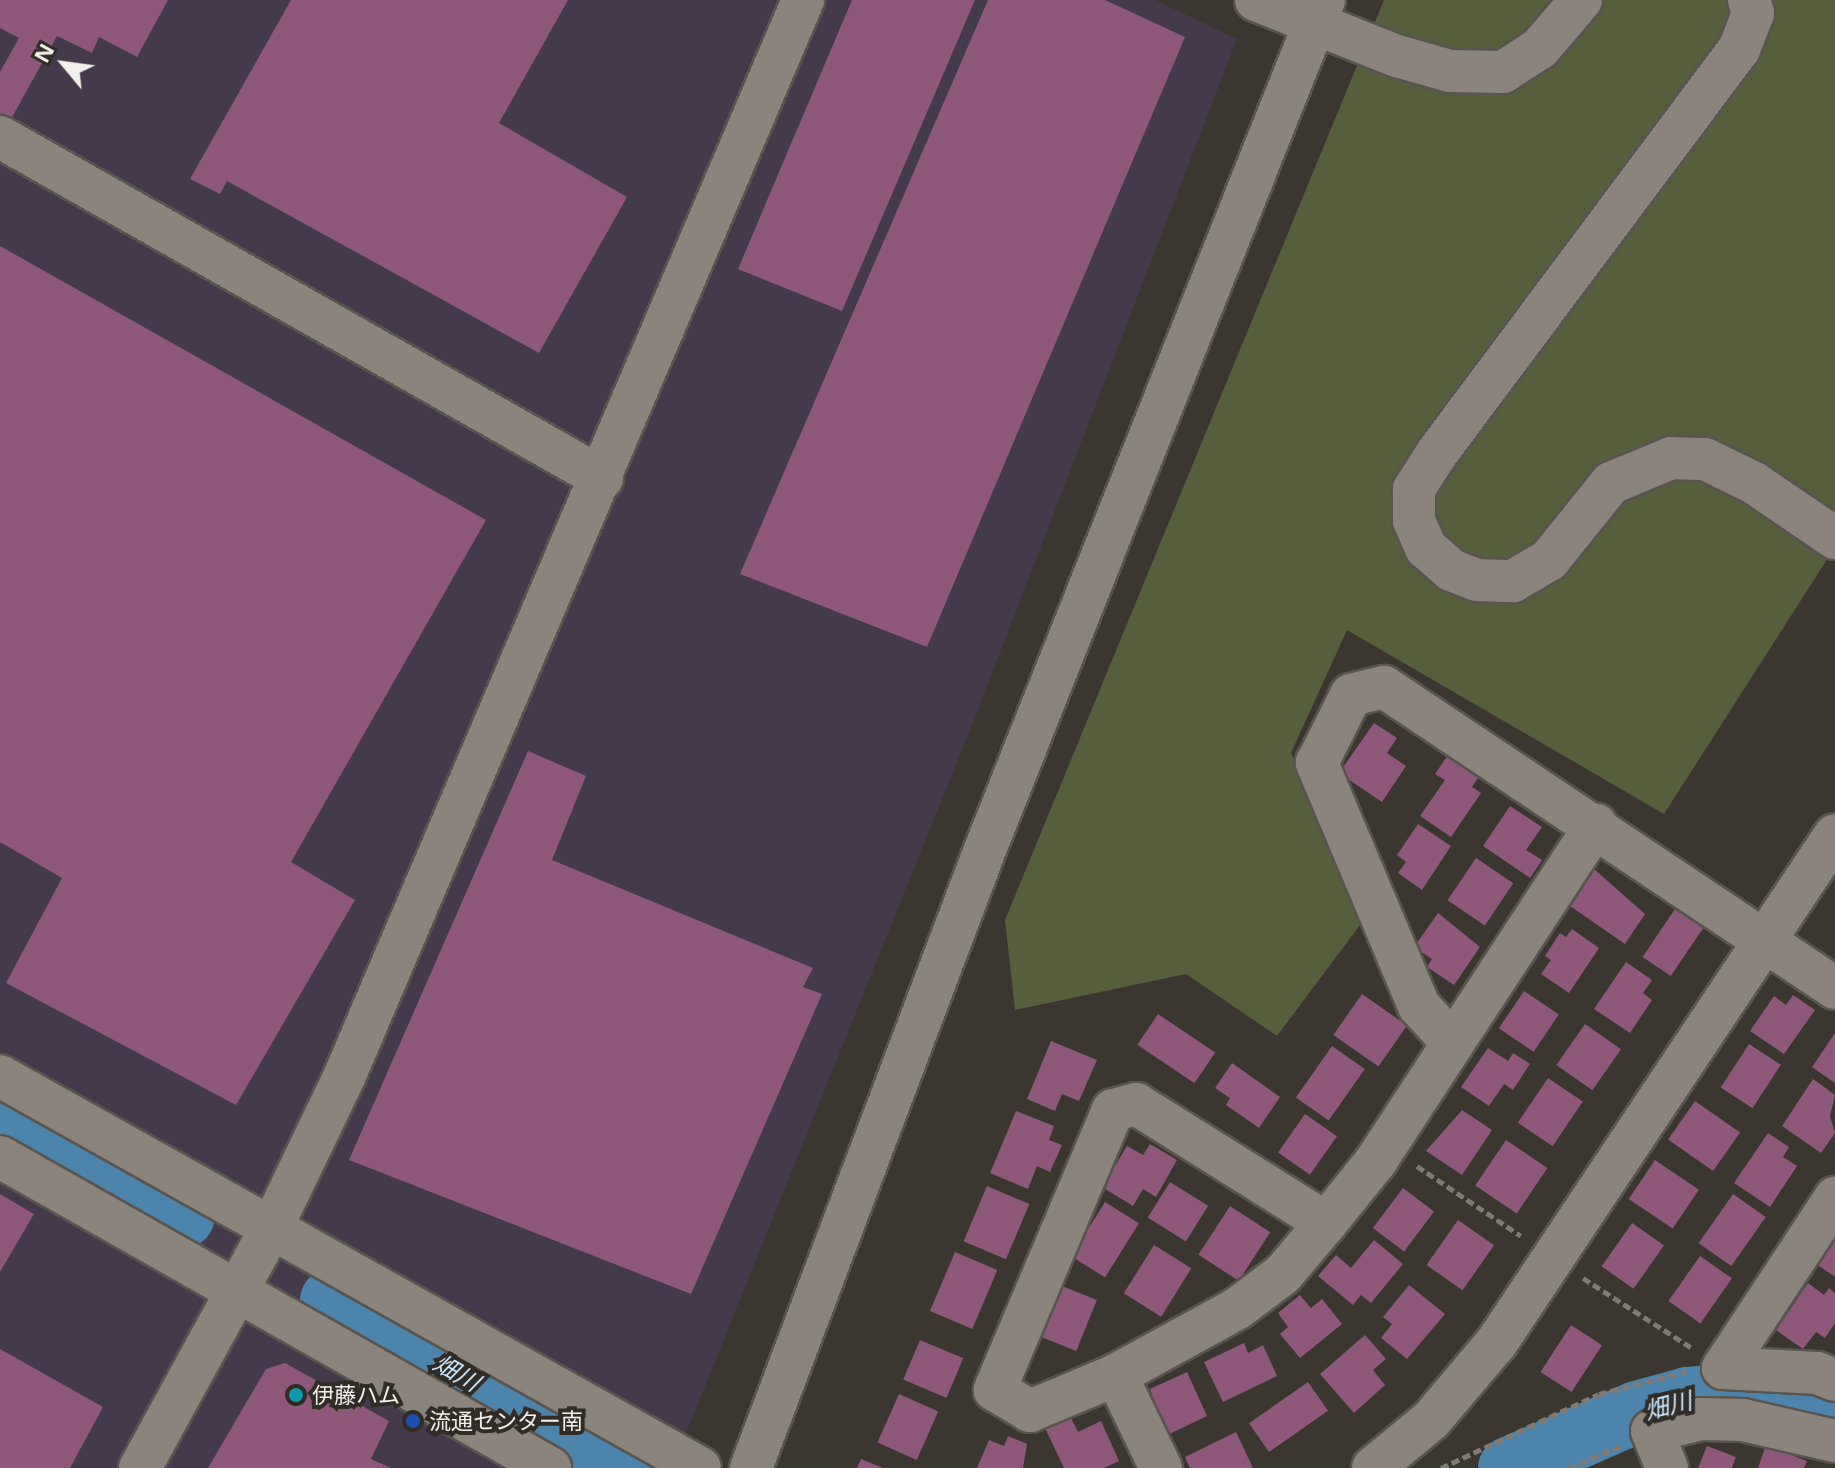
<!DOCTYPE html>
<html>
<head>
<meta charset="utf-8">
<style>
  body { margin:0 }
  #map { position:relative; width:1835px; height:1468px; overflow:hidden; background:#3b3630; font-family:"Noto Sans","Noto Sans JP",sans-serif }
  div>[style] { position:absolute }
  .industrial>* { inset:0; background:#443a4b }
  .green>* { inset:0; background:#565e3c }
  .river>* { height:62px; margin:-31px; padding:0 31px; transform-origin:31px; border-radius:31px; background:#4d84ab }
  .building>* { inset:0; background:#8d587a; transform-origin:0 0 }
  .path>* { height:5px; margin-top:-2.5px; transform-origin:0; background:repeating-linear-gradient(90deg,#7f7a75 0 8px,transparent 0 12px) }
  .roads { filter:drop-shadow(2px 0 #58544f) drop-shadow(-2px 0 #58544f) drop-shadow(0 2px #58544f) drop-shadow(0 -2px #58544f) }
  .minor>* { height:42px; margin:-21px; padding:0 21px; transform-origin:21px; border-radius:21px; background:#8a847d }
  .dots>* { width:22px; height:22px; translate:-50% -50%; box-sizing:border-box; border:4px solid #312c26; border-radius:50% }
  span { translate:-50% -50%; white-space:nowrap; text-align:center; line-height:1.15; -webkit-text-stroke:8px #312c26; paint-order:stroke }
  .poi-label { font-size:22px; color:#f3efec }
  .left { translate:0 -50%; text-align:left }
  .water-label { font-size:24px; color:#c7e6fd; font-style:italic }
  .north { position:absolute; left:24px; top:24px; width:80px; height:80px; -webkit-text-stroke:6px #312c26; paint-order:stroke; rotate:299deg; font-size:22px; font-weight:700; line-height:32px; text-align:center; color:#f3efec }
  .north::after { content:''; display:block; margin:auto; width:28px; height:36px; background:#f3efec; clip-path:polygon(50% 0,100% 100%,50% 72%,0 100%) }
</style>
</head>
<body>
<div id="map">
  <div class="industrial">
    <i style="clip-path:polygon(0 0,1155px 0,1237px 39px,972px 725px,672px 1468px,0 1468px)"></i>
  </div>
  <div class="green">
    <i style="clip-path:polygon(1384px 0,1835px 0,1835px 547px,1664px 814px,1347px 630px,1291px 753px,1366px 917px,1277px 1036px,1186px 974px,1015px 1010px,1005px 920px)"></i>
  </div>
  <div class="river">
    <i style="left:0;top:1113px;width:211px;rotate:29.5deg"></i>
    <i style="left:331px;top:1300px;width:338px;rotate:29.8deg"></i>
    <i style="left:1509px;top:1468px;width:140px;rotate:-23.6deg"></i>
    <i style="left:1637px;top:1412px;width:53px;rotate:-15.4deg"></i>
    <i style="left:1688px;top:1398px;width:48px;rotate:-4.8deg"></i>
    <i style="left:1736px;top:1394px;width:58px;rotate:5.9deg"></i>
    <i style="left:1794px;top:1400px;width:43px;rotate:17.6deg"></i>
  </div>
  <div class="building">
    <i style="clip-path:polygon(0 0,168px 0,137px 57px,99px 37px,92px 53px,57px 36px,0 139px,0 72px,19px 38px,0 28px)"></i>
    <i style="clip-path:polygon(291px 0,568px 0,499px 123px,627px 197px,539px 353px,227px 181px,220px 194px,190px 179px)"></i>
    <i style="clip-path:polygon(852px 0,975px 0,842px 311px,738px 269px)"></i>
    <i style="clip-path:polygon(988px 0,1105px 0,1185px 37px,927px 647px,740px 574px)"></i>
    <i style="clip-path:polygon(0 246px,486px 520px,291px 862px,355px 900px,236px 1105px,6px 983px,62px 878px,0 842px)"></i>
    <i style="clip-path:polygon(1374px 723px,1397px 738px,1387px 753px,1406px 766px,1382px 802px,1339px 773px)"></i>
    <i style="clip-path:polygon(528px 751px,586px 776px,552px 860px,813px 968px,803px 987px,822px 994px,691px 1294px,349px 1160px)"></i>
    <i style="clip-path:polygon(1448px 755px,1479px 776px,1472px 787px,1481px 793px,1451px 837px,1420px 816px,1445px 780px,1435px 774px)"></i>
    <i style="clip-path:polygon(1510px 806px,1542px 827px,1526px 850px,1542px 860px,1530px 878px,1483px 846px)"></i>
    <i style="clip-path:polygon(1418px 824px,1451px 846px,1422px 890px,1398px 873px,1406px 862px,1397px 855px)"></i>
    <i style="left:1476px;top:858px;width:45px;height:51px;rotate:34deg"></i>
    <i style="clip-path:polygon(1594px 869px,1645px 914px,1625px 944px,1570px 906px)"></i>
    <i style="left:1675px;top:909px;width:34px;height:58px;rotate:34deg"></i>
    <i style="clip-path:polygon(1438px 913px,1480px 947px,1454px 985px,1427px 967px,1432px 959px,1414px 947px)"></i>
    <i style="clip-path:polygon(1572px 929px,1599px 948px,1569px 993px,1541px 974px,1551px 960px,1545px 956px,1560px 933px,1566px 937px)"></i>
    <i style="clip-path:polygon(1626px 962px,1652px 980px,1643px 993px,1652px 1000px,1630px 1033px,1594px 1009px)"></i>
    <i style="left:1524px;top:991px;width:42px;height:45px;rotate:34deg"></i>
    <i style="left:1362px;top:994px;width:55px;height:50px;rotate:35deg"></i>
    <i style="clip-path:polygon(1793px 995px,1815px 1010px,1784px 1054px,1750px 1031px,1774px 996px,1786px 1005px)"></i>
    <i style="left:1158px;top:1014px;width:69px;height:37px;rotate:34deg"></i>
    <i style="left:1585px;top:1024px;width:44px;height:50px;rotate:35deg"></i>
    <i style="clip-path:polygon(1835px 1033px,1835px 1083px,1812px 1067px)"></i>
    <i style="clip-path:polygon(1051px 1041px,1097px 1060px,1079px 1101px,1062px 1094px,1055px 1111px,1027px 1099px)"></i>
    <i style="left:1749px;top:1044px;width:38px;height:52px;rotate:33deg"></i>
    <i style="left:1332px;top:1046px;width:40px;height:63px;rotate:35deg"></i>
    <i style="clip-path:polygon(1488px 1048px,1508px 1061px,1513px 1053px,1530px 1064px,1513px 1090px,1504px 1084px,1489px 1106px,1461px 1087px)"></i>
    <i style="clip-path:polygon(1232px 1063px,1280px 1097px,1259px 1128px,1226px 1105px,1230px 1098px,1215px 1088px)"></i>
    <i style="left:1548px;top:1078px;width:42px;height:54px;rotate:34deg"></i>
    <i style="clip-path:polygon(1813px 1079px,1835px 1095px,1830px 1116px,1835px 1133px,1821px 1153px,1782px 1126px)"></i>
    <i style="left:1695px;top:1101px;width:55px;height:47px;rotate:35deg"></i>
    <i style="clip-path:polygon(1462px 1110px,1492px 1130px,1462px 1175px,1426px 1151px)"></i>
    <i style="clip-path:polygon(1016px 1111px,1054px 1126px,1049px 1140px,1062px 1145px,1050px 1172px,1037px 1166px,1028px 1189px,990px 1173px)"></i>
    <i style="left:1305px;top:1114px;width:39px;height:47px;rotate:35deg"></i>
    <i style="clip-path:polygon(1768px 1133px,1789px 1147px,1783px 1157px,1797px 1166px,1770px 1207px,1734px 1183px)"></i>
    <i style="left:1506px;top:1140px;width:50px;height:55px;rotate:34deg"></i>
    <i style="clip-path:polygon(1150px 1144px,1177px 1160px,1156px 1197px,1143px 1189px,1133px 1206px,1102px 1187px,1127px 1146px,1143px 1155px)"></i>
    <i style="left:1655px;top:1160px;width:53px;height:47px;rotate:34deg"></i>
    <i style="left:1170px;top:1182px;width:45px;height:42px;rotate:32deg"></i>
    <i style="left:987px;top:1186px;width:46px;height:60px;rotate:23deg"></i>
    <i style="left:1403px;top:1188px;width:39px;height:50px;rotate:37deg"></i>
    <i style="clip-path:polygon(0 1194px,34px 1214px,0 1272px)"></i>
    <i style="left:1733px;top:1194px;width:40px;height:60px;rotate:35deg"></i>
    <i style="left:1105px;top:1202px;width:40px;height:64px;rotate:32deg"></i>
    <i style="left:1230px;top:1206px;width:48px;height:58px;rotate:33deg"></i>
    <i style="left:1458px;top:1220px;width:44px;height:55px;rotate:35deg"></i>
    <i style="left:1632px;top:1223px;width:39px;height:53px;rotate:35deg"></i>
    <i style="clip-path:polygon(1835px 1235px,1835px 1277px,1812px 1261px)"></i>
    <i style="clip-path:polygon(1374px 1240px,1403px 1264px,1371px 1303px,1361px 1295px,1353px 1305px,1318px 1276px,1336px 1255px,1351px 1268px)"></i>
    <i style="left:1154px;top:1245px;width:44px;height:57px;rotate:32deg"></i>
    <i style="left:955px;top:1252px;width:46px;height:64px;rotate:23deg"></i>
    <i style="left:1700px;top:1256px;width:39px;height:55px;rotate:35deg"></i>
    <i style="clip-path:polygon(1808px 1283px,1824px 1295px,1829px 1288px,1835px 1293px,1835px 1323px,1825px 1338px,1816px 1332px,1803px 1349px,1776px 1330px)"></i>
    <i style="left:1057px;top:1284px;width:43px;height:55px;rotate:22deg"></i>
    <i style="clip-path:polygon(1409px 1285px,1445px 1314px,1407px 1359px,1381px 1338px,1392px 1324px,1383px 1317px)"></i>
    <i style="clip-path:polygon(1300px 1295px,1311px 1308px,1322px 1299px,1342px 1324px,1300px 1358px,1280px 1334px,1288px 1327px,1278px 1313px)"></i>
    <i style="left:1571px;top:1325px;width:37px;height:56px;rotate:33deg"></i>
    <i style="clip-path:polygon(1365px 1335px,1386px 1359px,1373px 1370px,1385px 1385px,1354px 1413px,1320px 1374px)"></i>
    <i style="left:920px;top:1340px;width:47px;height:43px;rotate:23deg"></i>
    <i style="clip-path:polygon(1244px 1343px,1248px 1353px,1263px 1345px,1277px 1376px,1223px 1402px,1204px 1362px)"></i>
    <i style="clip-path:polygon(0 1349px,103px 1407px,70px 1468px,0 1468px)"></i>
    <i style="clip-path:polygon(285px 1363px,389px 1421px,371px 1459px,391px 1468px,208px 1468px,266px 1369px)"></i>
    <i style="clip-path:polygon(1187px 1372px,1207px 1416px,1159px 1439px,1141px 1400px,1152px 1394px,1150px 1389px)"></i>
    <i style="left:1308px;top:1382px;width:35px;height:72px;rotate:55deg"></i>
    <i style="left:899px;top:1394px;width:43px;height:53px;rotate:24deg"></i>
    <i style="clip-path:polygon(1070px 1416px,1078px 1432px,1101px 1421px,1119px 1461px,1104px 1468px,1064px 1468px,1045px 1428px)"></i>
    <i style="clip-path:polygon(1236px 1432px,1253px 1468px,1190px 1468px,1185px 1457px)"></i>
    <i style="clip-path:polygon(1008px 1436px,1027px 1444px,1023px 1468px,977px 1468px,989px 1440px,1004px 1446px)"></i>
    <i style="clip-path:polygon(1766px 1445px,1807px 1461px,1804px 1468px,1758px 1468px)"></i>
    <i style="clip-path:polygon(1707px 1446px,1736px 1457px,1732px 1468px,1698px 1468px)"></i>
    <i style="clip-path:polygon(861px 1459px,883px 1468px,857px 1468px)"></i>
  </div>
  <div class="path">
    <i style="left:1417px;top:1166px;width:125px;rotate:33.9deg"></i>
    <i style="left:1583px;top:1278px;width:130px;rotate:32.7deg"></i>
    <i style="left:1441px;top:1468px;width:174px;rotate:-25.1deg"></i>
    <i style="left:1599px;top:1394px;width:90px;rotate:-14.2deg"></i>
    <i style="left:1569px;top:1468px;width:56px;rotate:-23.3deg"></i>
  </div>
  <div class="roads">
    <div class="minor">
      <i style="left:1256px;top:0;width:152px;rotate:21.7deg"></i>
      <i style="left:1397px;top:56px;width:55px;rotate:15.8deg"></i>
      <i style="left:1450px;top:71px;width:53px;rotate:1.1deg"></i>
      <i style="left:1503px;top:72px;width:44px;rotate:-33deg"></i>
      <i style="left:1540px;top:48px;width:63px;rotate:-49.5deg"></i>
      <i style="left:1749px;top:0;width:14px;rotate:73deg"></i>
      <i style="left:1753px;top:13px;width:39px;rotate:111deg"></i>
      <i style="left:1739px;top:49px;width:504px;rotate:126.78deg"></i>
      <i style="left:1437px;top:453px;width:43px;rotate:122.6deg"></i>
      <i style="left:1414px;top:489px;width:32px;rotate:90deg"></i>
      <i style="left:1414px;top:521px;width:30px;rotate:66deg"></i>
      <i style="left:1426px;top:548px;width:33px;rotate:41deg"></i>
      <i style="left:1451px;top:570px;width:28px;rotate:21deg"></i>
      <i style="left:1477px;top:580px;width:36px;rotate:2deg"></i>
      <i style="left:1513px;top:581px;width:42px;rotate:-30.3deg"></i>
      <i style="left:1549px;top:560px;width:99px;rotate:-51.2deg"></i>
      <i style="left:1611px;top:483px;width:65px;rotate:-22.6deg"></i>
      <i style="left:1671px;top:458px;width:34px;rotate:2deg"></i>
      <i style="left:1705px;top:459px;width:55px;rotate:26.1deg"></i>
      <i style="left:1754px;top:483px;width:98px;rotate:34.2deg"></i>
      <i style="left:0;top:137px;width:692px;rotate:29.53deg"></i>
      <i style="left:1452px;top:1042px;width:49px;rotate:-132.5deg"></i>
      <i style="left:1419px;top:1006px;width:264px;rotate:-112.8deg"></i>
      <i style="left:1317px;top:763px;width:76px;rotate:-63.4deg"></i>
      <i style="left:1351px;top:695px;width:34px;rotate:-14deg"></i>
      <i style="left:1384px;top:687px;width:542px;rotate:33.72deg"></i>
      <i style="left:0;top:1076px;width:802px;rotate:29.25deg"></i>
      <i style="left:0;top:1157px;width:632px;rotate:29.49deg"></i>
      <i style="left:1326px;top:1223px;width:224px;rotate:-147.9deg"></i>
      <i style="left:1136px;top:1104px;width:24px;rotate:165deg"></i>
      <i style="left:1113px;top:1110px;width:304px;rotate:112.9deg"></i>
      <i style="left:995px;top:1390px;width:41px;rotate:31deg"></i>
      <i style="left:1030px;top:1411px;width:93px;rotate:-22.7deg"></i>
      <i style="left:1116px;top:1375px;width:139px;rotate:-28.8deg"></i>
      <i style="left:1238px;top:1308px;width:56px;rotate:-37.1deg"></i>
      <i style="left:1283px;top:1274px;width:67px;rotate:-49.9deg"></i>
      <i style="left:1326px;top:1223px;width:80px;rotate:-51.1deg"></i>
      <i style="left:1376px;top:1161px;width:402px;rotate:-56.8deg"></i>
      <i style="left:1723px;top:1368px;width:204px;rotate:-56.6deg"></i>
      <i style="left:1723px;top:1368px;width:94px;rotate:3deg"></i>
      <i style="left:1817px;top:1373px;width:19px;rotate:21deg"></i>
      <i style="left:1116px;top:1375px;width:103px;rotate:64.2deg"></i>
      <i style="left:140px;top:1468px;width:273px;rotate:-61.3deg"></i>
      <i style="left:271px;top:1229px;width:171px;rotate:-64.3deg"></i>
      <i style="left:345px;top:1075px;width:1168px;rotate:-66.92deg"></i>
      <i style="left:751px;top:1468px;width:664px;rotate:-69.27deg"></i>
      <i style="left:986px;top:847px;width:912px;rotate:-68.25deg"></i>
      <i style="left:1373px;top:1468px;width:75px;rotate:-39.6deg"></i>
      <i style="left:1431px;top:1420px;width:102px;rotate:-49.8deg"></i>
      <i style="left:1497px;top:1342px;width:609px;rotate:-56.31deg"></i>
      <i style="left:1667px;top:1468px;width:40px;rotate:-112deg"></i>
      <i style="left:1652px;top:1431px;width:50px;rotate:-13.8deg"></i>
      <i style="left:1701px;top:1419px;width:42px;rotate:1.4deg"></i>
      <i style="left:1743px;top:1420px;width:94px;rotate:12.9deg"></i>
    </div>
  </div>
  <div class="dots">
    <i style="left:296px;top:1395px;background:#0f9aa8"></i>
    <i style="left:413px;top:1421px;background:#1a4fb4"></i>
  </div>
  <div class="poi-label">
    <span class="left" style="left:312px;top:1395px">伊藤ハム</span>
    <span class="left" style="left:429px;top:1421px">流通センター南</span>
  </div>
  <div class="water-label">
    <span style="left:457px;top:1372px;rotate:30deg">畑川</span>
    <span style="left:1668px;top:1405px;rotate:-14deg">畑川</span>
  </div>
  <div class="north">N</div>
</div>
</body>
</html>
